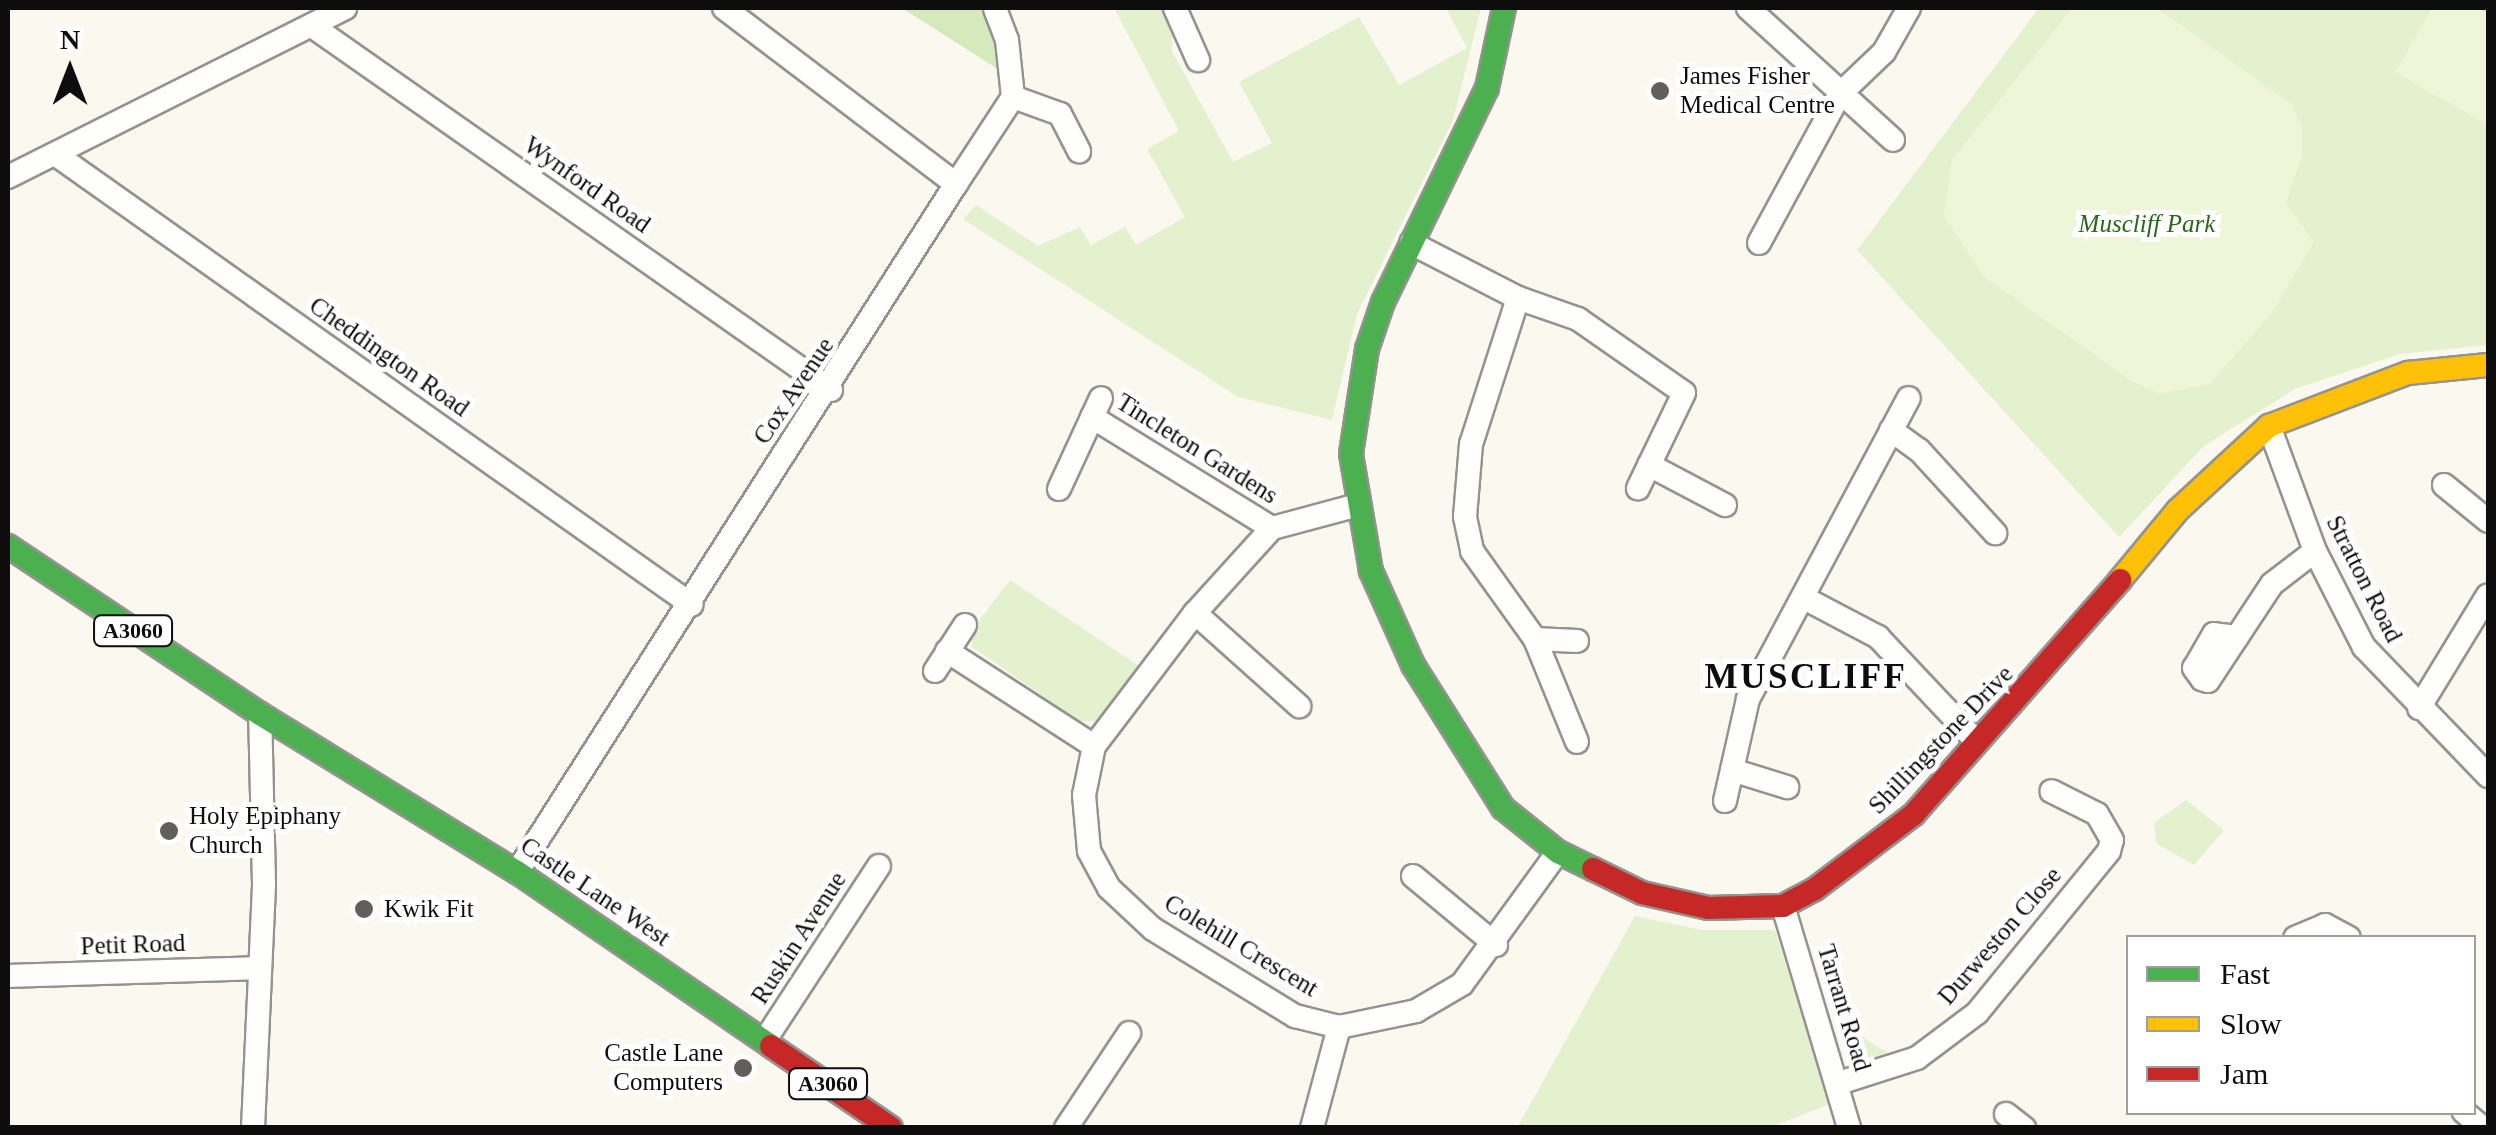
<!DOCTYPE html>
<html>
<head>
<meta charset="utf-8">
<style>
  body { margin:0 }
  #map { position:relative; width:2496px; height:1135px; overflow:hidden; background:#fbf8f0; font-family:"Times New Roman",serif }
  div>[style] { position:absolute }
  .green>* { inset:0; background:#e4f1ce }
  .forest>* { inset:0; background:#d4eabc }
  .pitch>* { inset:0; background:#eef5d9 }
  .roads { filter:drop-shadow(2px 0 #94938f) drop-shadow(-2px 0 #94938f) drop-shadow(0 2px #94938f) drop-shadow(0 -2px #94938f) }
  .street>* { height:22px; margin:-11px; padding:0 11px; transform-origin:11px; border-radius:11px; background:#fefefd }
  .fast>* { height:22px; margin:-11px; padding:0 11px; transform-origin:11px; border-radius:11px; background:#4caf50 }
  .slow>* { height:22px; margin:-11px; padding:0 11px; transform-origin:11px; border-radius:11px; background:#ffc107 }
  .jam>* { height:22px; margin:-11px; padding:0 11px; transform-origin:11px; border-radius:11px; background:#c62828 }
  .dots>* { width:28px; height:28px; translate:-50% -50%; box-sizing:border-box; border:5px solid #fff; border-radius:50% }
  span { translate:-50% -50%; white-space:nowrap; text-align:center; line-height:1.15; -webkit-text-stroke:10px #fff; paint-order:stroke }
  .shield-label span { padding:2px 8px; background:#fff; border:2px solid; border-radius:8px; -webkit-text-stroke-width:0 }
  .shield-label { font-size:22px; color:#0d0d0d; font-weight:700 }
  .poi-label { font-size:25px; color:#0d0d0d }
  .left { translate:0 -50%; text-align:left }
  .right { translate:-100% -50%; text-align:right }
  .street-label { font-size:25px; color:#0d0d0d }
  .park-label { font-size:25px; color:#296819; font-style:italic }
  .district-label { font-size:35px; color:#0d0d0d; font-weight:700; letter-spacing:2.5px }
  .frame { position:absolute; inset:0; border:10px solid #0d0d0d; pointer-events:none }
  .legend { position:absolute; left:2126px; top:935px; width:350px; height:180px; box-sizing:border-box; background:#fff; border:2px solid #9e9e9e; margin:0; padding:12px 18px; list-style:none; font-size:30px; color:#0d0d0d }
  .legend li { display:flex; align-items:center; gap:20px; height:50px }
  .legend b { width:50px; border:2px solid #9e9e9e }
  .north { position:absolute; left:20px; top:20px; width:100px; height:100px; -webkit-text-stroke:8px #fff; paint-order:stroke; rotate:0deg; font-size:28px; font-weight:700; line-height:40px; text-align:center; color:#0d0d0d }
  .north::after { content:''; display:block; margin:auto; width:35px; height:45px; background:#0d0d0d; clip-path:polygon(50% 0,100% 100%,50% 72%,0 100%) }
</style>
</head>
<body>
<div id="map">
  <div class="green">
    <i style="clip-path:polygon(1114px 8px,1173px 8px,1172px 51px,1233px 162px,1272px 143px,1239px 82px,1359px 17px,1399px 85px,1467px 48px,1446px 8px,1481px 8px,1453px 120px,1357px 314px,1332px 420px,1238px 397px,963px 219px,976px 205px,1038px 246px,1080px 227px,1091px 245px,1125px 227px,1136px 245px,1185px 217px,1147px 149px,1179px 131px)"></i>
    <i style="clip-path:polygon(2039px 8px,2488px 8px,2488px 345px,2400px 354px,2295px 389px,2204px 446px,2119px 537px,1857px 250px)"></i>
    <i style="clip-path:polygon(1010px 580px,1139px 666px,1099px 721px,1079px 721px,972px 647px,971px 631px)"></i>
    <i style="clip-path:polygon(2186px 800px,2224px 830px,2194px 865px,2157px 844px,2154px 823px)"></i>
    <i style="clip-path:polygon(1635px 916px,1702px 930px,1775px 930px,1830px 1104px,1771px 1127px,1517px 1128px)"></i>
    <i style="clip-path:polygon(1843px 1024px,1892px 1056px,1860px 1062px,1847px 1047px)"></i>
  </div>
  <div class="forest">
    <i style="clip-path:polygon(902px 8px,980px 8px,998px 42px,1004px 73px)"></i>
  </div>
  <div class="pitch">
    <i style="clip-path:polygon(2072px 8px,2157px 8px,2291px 104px,2302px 127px,2302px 156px,2286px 203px,2314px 242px,2272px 313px,2210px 384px,2160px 394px,2134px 383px,1982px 275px,1944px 215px,1952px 160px)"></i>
    <i style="clip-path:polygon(2432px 8px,2477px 8px,2488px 14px,2488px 125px,2395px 72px)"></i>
  </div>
  <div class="roads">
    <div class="street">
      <i style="left:1175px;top:8px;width:57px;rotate:66.1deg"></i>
      <i style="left:1748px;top:8px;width:196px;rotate:42.3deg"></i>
      <i style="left:312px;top:26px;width:634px;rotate:35.04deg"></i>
      <i style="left:1013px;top:97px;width:50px;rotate:19.9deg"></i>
      <i style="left:1060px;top:114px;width:42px;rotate:62.8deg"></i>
      <i style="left:55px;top:154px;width:780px;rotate:35.3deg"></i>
      <i style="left:8px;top:177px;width:377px;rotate:-26.6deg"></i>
      <i style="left:956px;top:184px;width:104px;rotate:-56.8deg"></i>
      <i style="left:1013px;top:97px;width:57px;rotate:-96deg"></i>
      <i style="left:1007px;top:40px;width:34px;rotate:-111deg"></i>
      <i style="left:1411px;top:243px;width:120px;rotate:27.2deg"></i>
      <i style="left:1518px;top:298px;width:64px;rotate:19.3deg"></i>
      <i style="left:1578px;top:319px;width:129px;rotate:34.9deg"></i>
      <i style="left:1684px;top:393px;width:106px;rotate:115.8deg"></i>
      <i style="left:1759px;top:243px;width:170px;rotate:-61.5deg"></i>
      <i style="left:1840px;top:94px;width:61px;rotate:-43.7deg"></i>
      <i style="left:1884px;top:52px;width:51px;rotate:-60.4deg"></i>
      <i style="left:1518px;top:298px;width:153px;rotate:107.8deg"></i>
      <i style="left:1471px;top:444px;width:73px;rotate:94.7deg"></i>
      <i style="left:1465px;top:517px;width:35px;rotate:78deg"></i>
      <i style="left:1472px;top:551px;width:108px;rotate:54.4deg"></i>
      <i style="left:1535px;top:639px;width:111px;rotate:67.8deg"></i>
      <i style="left:1092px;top:417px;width:211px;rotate:31.7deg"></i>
      <i style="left:2269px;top:426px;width:133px;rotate:69.8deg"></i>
      <i style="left:2315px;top:551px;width:108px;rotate:63deg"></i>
      <i style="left:2364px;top:647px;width:179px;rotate:46.1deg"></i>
      <i style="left:1891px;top:430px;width:34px;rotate:36deg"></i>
      <i style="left:1919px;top:450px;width:113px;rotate:47.5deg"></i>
      <i style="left:1649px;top:465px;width:86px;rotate:27.8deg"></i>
      <i style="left:2444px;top:485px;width:57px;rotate:39.3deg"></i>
      <i style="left:1059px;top:489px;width:100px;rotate:-65.2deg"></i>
      <i style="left:1358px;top:505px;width:89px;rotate:165deg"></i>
      <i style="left:1272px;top:528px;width:115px;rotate:132.2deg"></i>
      <i style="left:1195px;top:613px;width:167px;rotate:127.2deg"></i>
      <i style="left:1094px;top:746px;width:50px;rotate:101.5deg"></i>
      <i style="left:1084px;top:795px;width:56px;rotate:84.9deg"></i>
      <i style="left:1089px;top:851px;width:42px;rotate:61.6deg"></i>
      <i style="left:1109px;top:888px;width:60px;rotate:43deg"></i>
      <i style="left:1153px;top:929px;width:167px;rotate:31.5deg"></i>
      <i style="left:1295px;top:1016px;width:45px;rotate:14deg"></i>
      <i style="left:1339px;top:1027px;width:79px;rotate:-11.7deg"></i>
      <i style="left:1416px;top:1011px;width:53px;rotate:-30.4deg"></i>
      <i style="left:1462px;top:984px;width:163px;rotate:-54deg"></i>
      <i style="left:1804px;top:598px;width:84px;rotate:27.8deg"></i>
      <i style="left:1878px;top:637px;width:144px;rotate:46.7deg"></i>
      <i style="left:1195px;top:613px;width:140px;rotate:41.8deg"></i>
      <i style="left:2237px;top:637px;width:23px;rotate:-173deg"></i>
      <i style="left:2214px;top:634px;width:39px;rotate:120deg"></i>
      <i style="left:2194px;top:668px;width:14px;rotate:54deg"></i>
      <i style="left:2202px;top:679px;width:6px;rotate:18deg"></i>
      <i style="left:2208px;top:681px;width:116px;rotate:-56.6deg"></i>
      <i style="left:2272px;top:584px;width:54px;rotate:-37.5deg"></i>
      <i style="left:1535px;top:639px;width:42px;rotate:2.7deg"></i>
      <i style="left:947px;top:651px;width:175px;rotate:32.9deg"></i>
      <i style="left:935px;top:671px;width:55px;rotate:-56.9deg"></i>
      <i style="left:2419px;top:708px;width:132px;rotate:-58.6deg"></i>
      <i style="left:1732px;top:770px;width:58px;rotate:17.2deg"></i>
      <i style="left:1725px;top:801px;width:105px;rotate:-77.3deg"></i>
      <i style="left:1748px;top:699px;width:341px;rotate:-61.9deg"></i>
      <i style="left:517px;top:872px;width:816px;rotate:-57.46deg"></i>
      <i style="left:956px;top:184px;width:291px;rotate:-142.8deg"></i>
      <i style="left:1413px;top:876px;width:108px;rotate:39.7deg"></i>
      <i style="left:1783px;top:906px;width:232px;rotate:73.4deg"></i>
      <i style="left:2295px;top:938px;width:33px;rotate:-23deg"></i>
      <i style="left:2325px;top:925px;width:27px;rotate:28deg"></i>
      <i style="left:8px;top:976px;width:252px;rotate:-1.8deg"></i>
      <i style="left:765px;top:1040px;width:208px;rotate:-56.8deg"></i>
      <i style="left:1839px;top:1083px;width:82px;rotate:-17.8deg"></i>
      <i style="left:1917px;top:1058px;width:75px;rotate:-36.9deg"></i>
      <i style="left:1977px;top:1013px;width:209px;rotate:-50.8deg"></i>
      <i style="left:2109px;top:851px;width:11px;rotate:-75deg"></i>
      <i style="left:2112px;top:840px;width:30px;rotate:-120deg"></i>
      <i style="left:2097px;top:814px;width:51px;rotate:-153.4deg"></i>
      <i style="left:2464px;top:1112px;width:25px;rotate:40deg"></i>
      <i style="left:2006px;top:1114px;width:23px;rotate:38deg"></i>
      <i style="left:253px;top:1128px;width:244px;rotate:-87.4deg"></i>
      <i style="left:264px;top:884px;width:170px;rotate:-91.3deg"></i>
      <i style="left:1066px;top:1128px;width:114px;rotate:-56.4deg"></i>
      <i style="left:1312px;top:1128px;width:105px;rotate:-75deg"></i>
    </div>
    <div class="fast">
      <i style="left:1504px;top:8px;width:82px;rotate:102deg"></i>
      <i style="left:1487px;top:88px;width:238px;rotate:115.9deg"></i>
      <i style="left:1383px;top:302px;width:50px;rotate:108.8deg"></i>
      <i style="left:1367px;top:349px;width:106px;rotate:98.7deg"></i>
      <i style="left:1351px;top:454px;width:119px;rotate:80.3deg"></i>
      <i style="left:1371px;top:571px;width:103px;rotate:65.9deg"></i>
      <i style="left:1413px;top:665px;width:169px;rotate:57.8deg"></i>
      <i style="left:1503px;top:808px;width:70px;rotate:38.7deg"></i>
      <i style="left:1558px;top:852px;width:39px;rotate:26deg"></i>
      <i style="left:8px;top:546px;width:303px;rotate:33.7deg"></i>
      <i style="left:260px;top:714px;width:302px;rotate:31.6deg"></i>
      <i style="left:517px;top:872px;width:308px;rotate:34.4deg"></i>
    </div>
    <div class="slow">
      <i style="left:2120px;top:580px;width:91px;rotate:-50.4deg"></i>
      <i style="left:2178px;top:510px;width:124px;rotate:-42.7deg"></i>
      <i style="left:2269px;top:426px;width:149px;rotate:-20.9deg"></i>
      <i style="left:2408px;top:373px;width:80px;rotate:-5.7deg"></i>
    </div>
    <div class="jam">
      <i style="left:1593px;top:869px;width:55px;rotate:26.1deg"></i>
      <i style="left:1642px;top:893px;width:68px;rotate:12.8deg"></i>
      <i style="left:1708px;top:908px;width:75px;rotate:-1.5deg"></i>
      <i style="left:1783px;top:906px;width:36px;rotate:-28deg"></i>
      <i style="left:1815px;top:889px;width:124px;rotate:-37.1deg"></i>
      <i style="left:1914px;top:814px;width:312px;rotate:-48.6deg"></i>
      <i style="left:771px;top:1046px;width:145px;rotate:34.3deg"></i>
    </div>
  </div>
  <div class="dots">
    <i style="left:1660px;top:91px;background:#605f5c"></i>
    <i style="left:169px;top:831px;background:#605f5c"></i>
    <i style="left:364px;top:909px;background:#605f5c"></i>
    <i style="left:743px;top:1068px;background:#605f5c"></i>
  </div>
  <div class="shield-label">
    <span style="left:133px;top:631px">A3060</span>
    <span style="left:828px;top:1084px">A3060</span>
  </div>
  <div class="poi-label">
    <span class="left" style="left:1680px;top:91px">James Fisher<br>Medical Centre</span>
    <span class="left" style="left:189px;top:831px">Holy Epiphany<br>Church</span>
    <span class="left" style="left:384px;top:909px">Kwik Fit</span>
    <span class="right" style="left:723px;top:1068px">Castle Lane<br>Computers</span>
  </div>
  <div class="street-label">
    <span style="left:587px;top:185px;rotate:35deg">Wynford Road</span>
    <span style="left:389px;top:357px;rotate:35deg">Cheddington Road</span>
    <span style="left:794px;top:391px;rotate:-56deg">Cox Avenue</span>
    <span style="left:1197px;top:449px;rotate:32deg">Tincleton Gardens</span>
    <span style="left:2364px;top:579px;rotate:63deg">Stratton Road</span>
    <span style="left:1941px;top:740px;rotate:-46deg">Shillingstone Drive</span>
    <span style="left:595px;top:892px;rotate:34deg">Castle Lane West</span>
    <span style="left:2000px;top:936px;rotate:-49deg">Durweston Close</span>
    <span style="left:799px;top:938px;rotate:-57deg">Ruskin Avenue</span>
    <span style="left:133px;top:945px;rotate:-2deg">Petit Road</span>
    <span style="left:1241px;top:946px;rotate:31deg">Colehill Crescent</span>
    <span style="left:1844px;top:1008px;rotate:73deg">Tarrant Road</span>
  </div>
  <div class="park-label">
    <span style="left:2147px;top:224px">Muscliff Park</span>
  </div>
  <div class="district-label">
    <span style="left:1806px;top:677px">MUSCLIFF</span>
  </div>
  <div class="frame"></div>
  <ul class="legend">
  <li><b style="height:12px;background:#4caf50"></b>Fast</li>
  <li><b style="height:12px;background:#ffc107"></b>Slow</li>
  <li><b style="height:12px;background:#c62828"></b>Jam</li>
  </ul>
  <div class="north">N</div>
</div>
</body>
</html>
